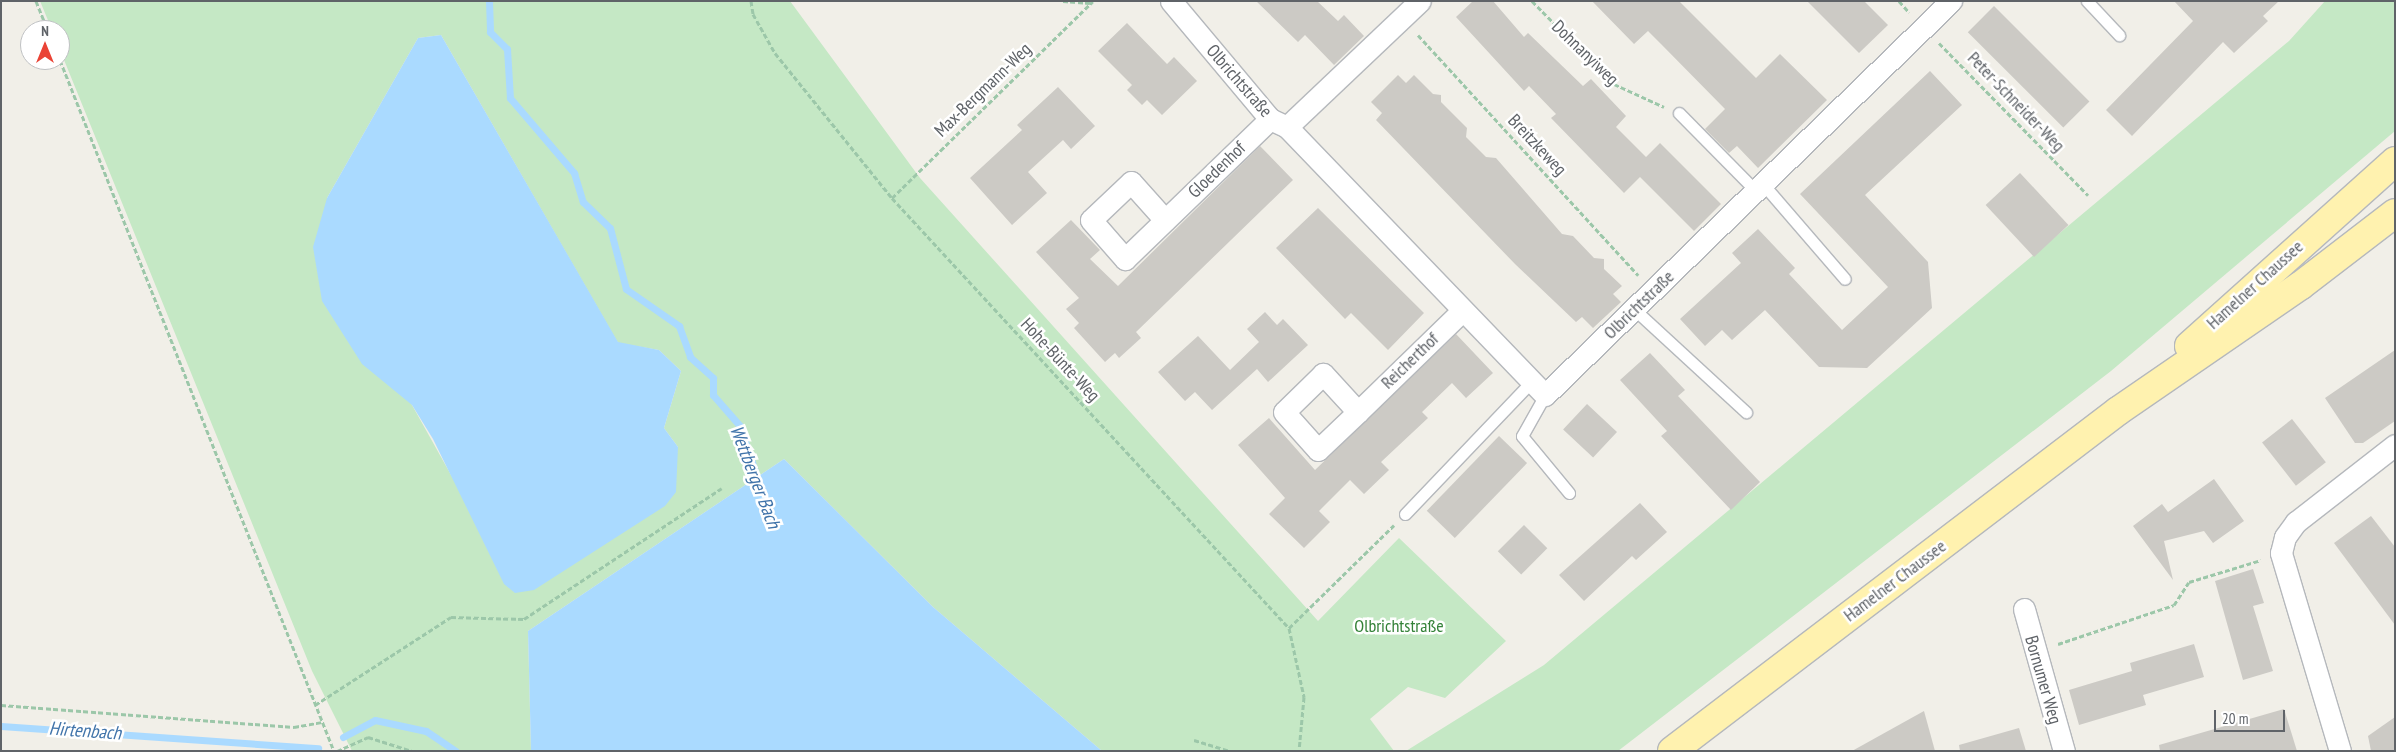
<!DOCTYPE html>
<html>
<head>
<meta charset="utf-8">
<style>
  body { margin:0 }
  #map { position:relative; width:2396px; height:752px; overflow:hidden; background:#f1efe8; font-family:"PT Sans Narrow",sans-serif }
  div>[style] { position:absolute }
  .green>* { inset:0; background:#c5e8c5 }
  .water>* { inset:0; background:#aadaff }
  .stream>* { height:7px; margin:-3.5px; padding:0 3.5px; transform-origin:3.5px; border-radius:3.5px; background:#aadaff }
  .building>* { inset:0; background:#cccac5; transform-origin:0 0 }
  .path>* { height:3px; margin-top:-1.5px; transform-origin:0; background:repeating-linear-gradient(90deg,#9cc7a9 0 5px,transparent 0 7.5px) }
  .roads { filter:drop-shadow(1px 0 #b5b8bc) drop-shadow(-1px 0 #b5b8bc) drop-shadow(0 1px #b5b8bc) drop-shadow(0 -1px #b5b8bc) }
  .service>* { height:11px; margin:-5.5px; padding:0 5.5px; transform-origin:5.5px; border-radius:5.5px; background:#fff }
  .minor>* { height:21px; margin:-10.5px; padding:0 10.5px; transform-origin:10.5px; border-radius:10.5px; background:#fff }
  .primary>* { height:28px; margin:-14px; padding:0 14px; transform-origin:14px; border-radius:14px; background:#fff2af }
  span { translate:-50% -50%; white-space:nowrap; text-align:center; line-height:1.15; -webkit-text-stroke:5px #fff; paint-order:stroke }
  .street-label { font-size:18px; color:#5f6368 }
  .park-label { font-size:18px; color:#348238 }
  .water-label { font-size:19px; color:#4174aa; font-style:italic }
  .frame { position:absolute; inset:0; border:2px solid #5f6368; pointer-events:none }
  .north { position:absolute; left:20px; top:20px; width:50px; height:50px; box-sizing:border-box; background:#fff; border:1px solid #bfc1c3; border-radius:50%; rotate:0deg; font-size:14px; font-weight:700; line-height:20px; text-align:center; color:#5f6368 }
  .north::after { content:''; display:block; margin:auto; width:18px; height:22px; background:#ea4335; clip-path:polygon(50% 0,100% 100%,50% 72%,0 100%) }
  .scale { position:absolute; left:2214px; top:710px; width:71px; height:22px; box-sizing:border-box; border:2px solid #5f6368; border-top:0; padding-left:6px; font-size:15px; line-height:18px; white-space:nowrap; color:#5f6368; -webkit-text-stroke:4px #fff; paint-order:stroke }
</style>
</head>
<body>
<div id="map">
  <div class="green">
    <i style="clip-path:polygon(evenodd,40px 1px,790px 1px,920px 178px,1318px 621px,1399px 538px,1506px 641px,1445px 698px,1408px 687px,1370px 719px,1394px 751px,1102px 751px,933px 607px,784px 459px,528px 631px,531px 751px,352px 751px,312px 671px,60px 50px,60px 30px,52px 30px,40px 1px,441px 35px,618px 343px,659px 350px,681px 371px,664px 428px,678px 447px,465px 500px,412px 405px,327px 198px,418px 38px,441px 35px)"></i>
    <i style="clip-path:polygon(2325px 1px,2395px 1px,2395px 131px,2111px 371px,1618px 751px,1406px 751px,1544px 665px,2289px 41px)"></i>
  </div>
  <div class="water">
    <i style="clip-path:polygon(441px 35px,618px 342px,659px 350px,681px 371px,664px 428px,678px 447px,676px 492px,665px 506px,534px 590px,515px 593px,504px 584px,433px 439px,412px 405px,362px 364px,322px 301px,313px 247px,327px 198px,418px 38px)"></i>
    <i style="clip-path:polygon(784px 459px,933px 607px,1102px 751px,531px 751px,528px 631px)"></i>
  </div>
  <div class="stream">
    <i style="left:489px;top:1px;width:31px;rotate:88deg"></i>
    <i style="left:490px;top:32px;width:24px;rotate:45deg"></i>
    <i style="left:507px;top:49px;width:49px;rotate:86.5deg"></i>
    <i style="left:510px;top:98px;width:99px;rotate:49.5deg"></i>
    <i style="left:574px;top:173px;width:30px;rotate:73deg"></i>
    <i style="left:583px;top:202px;width:37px;rotate:44deg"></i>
    <i style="left:610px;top:228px;width:63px;rotate:75.3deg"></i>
    <i style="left:626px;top:289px;width:65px;rotate:34.9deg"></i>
    <i style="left:679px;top:326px;width:33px;rotate:70deg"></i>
    <i style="left:690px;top:357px;width:31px;rotate:42deg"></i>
    <i style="left:713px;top:378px;width:17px;rotate:90deg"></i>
    <i style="left:713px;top:395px;width:41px;rotate:48.9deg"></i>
    <i style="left:740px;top:426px;width:63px;rotate:71.6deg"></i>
    <i style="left:1px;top:726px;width:318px;rotate:4deg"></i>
    <i style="left:343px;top:737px;width:36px;rotate:-28deg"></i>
    <i style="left:375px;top:720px;width:52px;rotate:12.2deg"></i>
    <i style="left:426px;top:731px;width:36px;rotate:34deg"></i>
  </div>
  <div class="building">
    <i style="clip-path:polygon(1256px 1px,1317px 1px,1338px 21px,1344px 15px,1364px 36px,1334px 65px,1305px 35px,1298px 42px)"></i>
    <i style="clip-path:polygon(1473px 1px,1493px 1px,1524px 37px,1528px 33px,1583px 86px,1591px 79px,1626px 116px,1616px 127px,1646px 157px,1660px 143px,1721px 204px,1694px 231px,1640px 177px,1624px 193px,1551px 118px,1556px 114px,1529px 86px,1524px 91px,1456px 17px)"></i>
    <i style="clip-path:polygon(1592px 1px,1679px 1px,1756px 78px,1780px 54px,1827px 100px,1758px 168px,1737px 146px,1729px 153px,1705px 129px,1725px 109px,1661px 44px,1648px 31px,1634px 44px)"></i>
    <i style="clip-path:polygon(1807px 1px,1864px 1px,1888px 25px,1859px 53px)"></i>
    <i style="clip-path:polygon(2174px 1px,2279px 1px,2263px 16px,2268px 21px,2234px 53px,2223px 42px,2132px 136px,2106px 110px,2193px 21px)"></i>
    <i style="left:1994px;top:6px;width:135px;height:37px;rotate:45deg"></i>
    <i style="clip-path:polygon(1127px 23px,1167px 64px,1174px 57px,1197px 81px,1162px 115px,1147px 100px,1142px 105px,1127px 90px,1132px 85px,1098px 51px)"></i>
    <i style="clip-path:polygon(1930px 71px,1962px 105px,1865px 195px,1928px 262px,1932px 308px,1867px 368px,1819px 367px,1765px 310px,1732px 340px,1722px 330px,1705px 346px,1680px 319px,1741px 263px,1732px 253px,1758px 229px,1795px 268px,1789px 274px,1842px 330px,1888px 287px,1800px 194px)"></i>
    <i style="clip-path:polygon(1398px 75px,1406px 83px,1414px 75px,1433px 94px,1441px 95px,1441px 102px,1467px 128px,1466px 137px,1486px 157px,1496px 158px,1562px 234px,1573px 236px,1594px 258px,1604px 259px,1604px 269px,1622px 286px,1613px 294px,1621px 302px,1593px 328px,1582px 317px,1576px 322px,1515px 264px,1376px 120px,1382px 113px,1371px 102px)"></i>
    <i style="clip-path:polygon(1058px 87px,1095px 126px,1071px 149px,1063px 140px,1028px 172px,1047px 193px,1012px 225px,970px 178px,1022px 130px,1017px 125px)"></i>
    <i style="clip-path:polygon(1260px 146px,1293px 180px,1136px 332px,1141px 338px,1119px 358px,1115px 353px,1105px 362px,1074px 328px,1079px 323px,1066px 309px,1079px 298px,1036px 252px,1071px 220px,1100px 250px,1090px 259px,1118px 286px)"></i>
    <i style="left:2020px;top:173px;width:71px;height:47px;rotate:47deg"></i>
    <i style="clip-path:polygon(1318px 208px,1424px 313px,1388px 350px,1351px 313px,1345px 319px,1276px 248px)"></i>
    <i style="clip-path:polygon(1265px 312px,1277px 325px,1283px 319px,1308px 345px,1268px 382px,1257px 369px,1212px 410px,1195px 392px,1185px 401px,1158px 372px,1198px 336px,1230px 370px,1259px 342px,1247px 329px)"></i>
    <i style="clip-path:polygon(1456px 334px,1493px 373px,1466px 398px,1452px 383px,1422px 412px,1428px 418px,1381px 462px,1389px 470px,1364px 494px,1350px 480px,1319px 511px,1330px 522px,1304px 548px,1269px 514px,1285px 498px,1238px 445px,1269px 418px,1315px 470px)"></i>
    <i style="clip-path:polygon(2395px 350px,2395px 421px,2363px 443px,2355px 443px,2325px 398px)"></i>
    <i style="clip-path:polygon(1650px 353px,1685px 390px,1678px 396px,1760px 482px,1731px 510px,1661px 436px,1667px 431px,1620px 380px)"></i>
    <i style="left:1587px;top:404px;width:41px;height:35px;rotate:43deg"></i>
    <i style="left:2292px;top:419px;width:55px;height:38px;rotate:52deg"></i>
    <i style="left:1499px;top:436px;width:39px;height:104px;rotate:44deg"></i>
    <i style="clip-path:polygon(2214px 479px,2244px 521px,2213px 543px,2204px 531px,2164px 541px,2173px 580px,2133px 526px,2162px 504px,2168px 512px)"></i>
    <i style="clip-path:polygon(1640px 503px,1667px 532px,1636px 560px,1632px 556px,1584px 601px,1559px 575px)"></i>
    <i style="clip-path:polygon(2371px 516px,2395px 547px,2395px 625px,2334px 543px)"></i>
    <i style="left:1524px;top:525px;width:33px;height:37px;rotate:45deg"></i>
    <i style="clip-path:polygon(2253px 569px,2264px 603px,2253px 606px,2273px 671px,2243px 680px,2215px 581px)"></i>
    <i style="clip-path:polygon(2194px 644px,2204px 677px,2143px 695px,2146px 705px,2079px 725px,2069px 690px,2132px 671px,2130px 663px)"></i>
    <i style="clip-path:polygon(2284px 709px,2297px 751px,2160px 751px,2159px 745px)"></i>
    <i style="clip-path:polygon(1924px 711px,1935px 751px,1852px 751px)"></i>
    <i style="clip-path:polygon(2395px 717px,2395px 751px,2371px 751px,2368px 736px)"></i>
    <i style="clip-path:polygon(2019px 728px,2026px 751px,1960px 751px,1959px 745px)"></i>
  </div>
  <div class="path">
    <i style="left:36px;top:1px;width:31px;rotate:68deg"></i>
    <i style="left:751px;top:1px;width:13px;rotate:81deg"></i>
    <i style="left:753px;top:14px;width:45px;rotate:60.6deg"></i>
    <i style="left:775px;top:53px;width:186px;rotate:51.1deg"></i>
    <i style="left:892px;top:198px;width:585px;rotate:47.29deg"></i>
    <i style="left:1289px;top:628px;width:71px;rotate:77.7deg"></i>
    <i style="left:1304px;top:697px;width:54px;rotate:95.3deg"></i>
    <i style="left:1063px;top:1px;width:27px;rotate:4deg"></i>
    <i style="left:1532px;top:1px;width:117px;rotate:45.3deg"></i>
    <i style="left:1614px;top:84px;width:55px;rotate:24.7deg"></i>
    <i style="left:1899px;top:1px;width:15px;rotate:48deg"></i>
    <i style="left:1418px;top:35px;width:326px;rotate:47.5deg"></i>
    <i style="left:1939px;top:43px;width:213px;rotate:45.6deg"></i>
    <i style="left:60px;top:60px;width:743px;rotate:68.37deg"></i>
    <i style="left:892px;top:198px;width:281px;rotate:-44.4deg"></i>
    <i style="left:1289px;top:628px;width:147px;rotate:-44.4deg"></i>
    <i style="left:2058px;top:644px;width:122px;rotate:-18.6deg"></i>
    <i style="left:2174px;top:605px;width:27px;rotate:-57deg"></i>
    <i style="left:2189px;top:582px;width:75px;rotate:-17deg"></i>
    <i style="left:1px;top:705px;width:294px;rotate:4.3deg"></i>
    <i style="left:294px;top:727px;width:28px;rotate:-10deg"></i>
    <i style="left:315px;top:705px;width:162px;rotate:-32.9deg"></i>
    <i style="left:451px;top:617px;width:73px;rotate:1.6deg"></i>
    <i style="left:524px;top:619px;width:237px;rotate:-33.5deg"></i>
    <i style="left:1194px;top:740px;width:39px;rotate:17deg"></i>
    <i style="left:337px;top:751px;width:34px;rotate:-24deg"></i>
    <i style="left:368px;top:737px;width:46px;rotate:17.7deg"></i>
  </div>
  <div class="roads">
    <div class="service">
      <i style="left:2087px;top:1px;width:47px;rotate:46.7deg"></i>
      <i style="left:1679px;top:113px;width:110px;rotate:45.4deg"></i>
      <i style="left:1763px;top:184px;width:125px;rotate:49.2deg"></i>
      <i style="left:1635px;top:310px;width:151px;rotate:42.6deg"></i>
      <i style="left:1545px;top:395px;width:47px;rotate:119.3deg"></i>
      <i style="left:1522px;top:436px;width:74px;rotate:50.5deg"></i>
      <i style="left:1405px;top:514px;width:182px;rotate:-46.3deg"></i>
    </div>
    <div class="minor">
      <i style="left:1171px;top:1px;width:154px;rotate:50deg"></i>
      <i style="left:1270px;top:119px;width:19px;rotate:25deg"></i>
      <i style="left:1287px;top:127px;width:372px;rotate:46.1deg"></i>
      <i style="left:1545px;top:395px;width:566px;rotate:-44.14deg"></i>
      <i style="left:1287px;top:127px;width:183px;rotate:-43.5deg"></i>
      <i style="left:1165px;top:220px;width:51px;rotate:-131.8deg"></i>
      <i style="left:1131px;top:182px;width:55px;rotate:136.5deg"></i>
      <i style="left:1091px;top:220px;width:52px;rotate:48.9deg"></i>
      <i style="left:1125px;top:259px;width:202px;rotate:-44deg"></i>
      <i style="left:1358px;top:412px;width:52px;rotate:-132.6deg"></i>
      <i style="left:1323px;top:374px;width:54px;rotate:135.7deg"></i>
      <i style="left:1284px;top:412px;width:51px;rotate:48.2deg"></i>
      <i style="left:1318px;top:450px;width:55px;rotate:-43.5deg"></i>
      <i style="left:1358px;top:412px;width:146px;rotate:-44.2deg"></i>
      <i style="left:2024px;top:609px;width:148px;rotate:74.3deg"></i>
      <i style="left:2340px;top:751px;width:207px;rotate:-106.6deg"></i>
      <i style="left:2281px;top:553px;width:16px;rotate:-76deg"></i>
      <i style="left:2285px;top:537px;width:19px;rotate:-54deg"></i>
      <i style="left:2296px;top:522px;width:125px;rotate:-37.9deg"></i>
    </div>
    <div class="primary">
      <i style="left:2189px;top:346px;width:277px;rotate:-41.9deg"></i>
      <i style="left:1672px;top:751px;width:561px;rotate:-37.32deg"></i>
      <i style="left:2118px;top:411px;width:221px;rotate:-34.5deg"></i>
      <i style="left:2300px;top:286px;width:120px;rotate:-37.5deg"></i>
    </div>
  </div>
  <div class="street-label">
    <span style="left:1585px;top:53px;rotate:44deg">Dohnanyiweg</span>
    <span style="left:1239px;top:81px;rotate:49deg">Olbrichtstraße</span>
    <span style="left:983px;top:90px;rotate:-44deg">Max-Bergmann-Weg</span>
    <span style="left:2016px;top:102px;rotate:46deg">Peter-Schneider-Weg</span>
    <span style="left:1537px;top:145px;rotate:47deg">Breitzkeweg</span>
    <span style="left:1217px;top:170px;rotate:-44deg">Gloedenhof</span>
    <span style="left:2255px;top:285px;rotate:-42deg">Hamelner Chaussee</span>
    <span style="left:1639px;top:305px;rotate:-44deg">Olbrichtstraße</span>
    <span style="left:1060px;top:360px;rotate:47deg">Hohe-Bünte-Weg</span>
    <span style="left:1410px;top:361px;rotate:-44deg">Reicherthof</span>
    <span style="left:1895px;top:581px;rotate:-37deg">Hamelner Chaussee</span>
    <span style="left:2043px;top:680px;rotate:74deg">Bornumer Weg</span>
  </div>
  <div class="park-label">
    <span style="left:1399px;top:626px">Olbrichtstraße</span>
  </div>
  <div class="water-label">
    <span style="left:755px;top:477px;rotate:69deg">Wettberger Bach</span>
    <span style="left:85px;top:731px;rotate:4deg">Hirtenbach</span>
  </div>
  <div class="frame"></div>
  <div class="north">N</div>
  <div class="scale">20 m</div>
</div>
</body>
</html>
